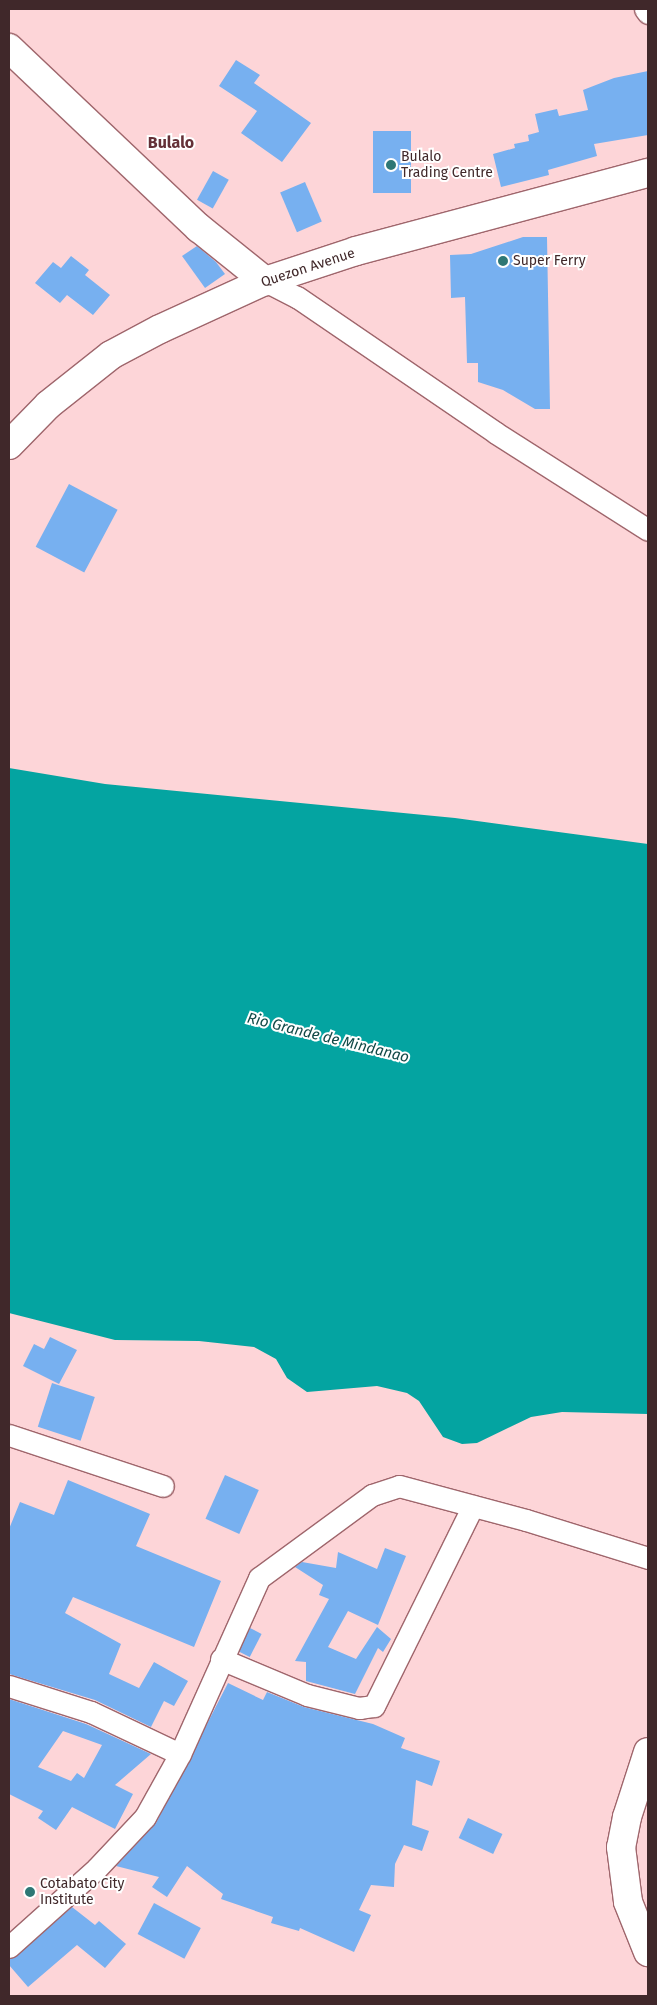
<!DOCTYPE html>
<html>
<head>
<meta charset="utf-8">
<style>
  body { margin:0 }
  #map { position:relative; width:657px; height:2005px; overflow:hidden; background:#fdd5d8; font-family:"Fira Sans",sans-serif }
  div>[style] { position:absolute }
  .water>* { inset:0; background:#04a4a1 }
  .building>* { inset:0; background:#77b0f0; transform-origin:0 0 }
  .roads { filter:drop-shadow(1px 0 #9f666c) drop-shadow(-1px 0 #9f666c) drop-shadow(0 1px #9f666c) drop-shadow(0 -1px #9f666c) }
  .street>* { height:21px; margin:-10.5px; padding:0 10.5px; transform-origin:10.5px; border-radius:10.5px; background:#fff }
  .secondary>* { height:28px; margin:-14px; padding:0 14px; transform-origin:14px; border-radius:14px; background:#fff }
  .primary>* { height:28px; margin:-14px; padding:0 14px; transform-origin:14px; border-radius:14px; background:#fff }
  .dots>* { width:14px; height:14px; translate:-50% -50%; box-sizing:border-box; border:2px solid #fff; border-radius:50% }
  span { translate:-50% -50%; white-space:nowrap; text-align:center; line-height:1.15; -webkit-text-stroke:4px #fff; paint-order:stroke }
  .poi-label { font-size:14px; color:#40282a }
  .left { translate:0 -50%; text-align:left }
  .street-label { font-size:14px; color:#40282a }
  .water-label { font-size:15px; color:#124a48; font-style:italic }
  .quarter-label { font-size:16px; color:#643037; font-weight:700 }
  .frame { position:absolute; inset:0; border:10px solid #40282a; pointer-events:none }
</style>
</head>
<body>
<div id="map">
  <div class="water">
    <i style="clip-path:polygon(9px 768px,105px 784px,455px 818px,648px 844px,648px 1414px,562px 1412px,531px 1417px,477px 1443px,462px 1444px,443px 1437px,419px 1401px,407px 1393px,377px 1386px,307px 1392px,287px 1378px,276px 1359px,254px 1347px,199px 1341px,115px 1340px,9px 1313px)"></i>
  </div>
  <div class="building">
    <i style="clip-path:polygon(236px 60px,260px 75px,254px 83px,311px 123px,282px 162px,241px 133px,257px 111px,219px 86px)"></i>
    <i style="clip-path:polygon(648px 71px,648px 135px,594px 144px,597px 156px,548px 170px,549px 175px,501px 187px,493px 154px,515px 148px,514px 144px,529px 141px,528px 135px,539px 132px,535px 114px,557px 109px,559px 116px,588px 110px,583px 90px,614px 78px)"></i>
    <i style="left:373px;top:131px;width:38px;height:62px"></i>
    <i style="left:213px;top:171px;width:18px;height:33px;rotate:29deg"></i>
    <i style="left:305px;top:182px;width:43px;height:27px;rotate:67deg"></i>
    <i style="clip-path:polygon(523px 237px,547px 237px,550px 409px,535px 409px,503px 390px,478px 382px,478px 363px,467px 363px,465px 297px,451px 298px,450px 255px,471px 254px)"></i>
    <i style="clip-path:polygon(197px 246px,216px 262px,225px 274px,205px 288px,182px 256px)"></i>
    <i style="clip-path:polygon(71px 256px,89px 270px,85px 275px,110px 295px,93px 315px,67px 295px,60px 303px,35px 283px,53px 262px,61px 268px)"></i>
    <i style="left:69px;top:484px;width:55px;height:71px;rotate:28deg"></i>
    <i style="clip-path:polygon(50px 1337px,77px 1350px,59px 1384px,23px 1366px,34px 1344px,44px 1349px)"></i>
    <i style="left:52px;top:1383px;width:45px;height:46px;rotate:18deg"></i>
    <i style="left:225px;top:1475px;width:37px;height:48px;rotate:24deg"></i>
    <i style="clip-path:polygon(68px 1480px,150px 1514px,136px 1546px,221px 1581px,194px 1647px,73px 1597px,65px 1613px,121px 1644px,109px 1674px,139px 1688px,154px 1662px,188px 1681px,174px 1706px,164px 1701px,151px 1727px,95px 1700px,9px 1674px,9px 1529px,20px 1502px,54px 1515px)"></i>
    <i style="clip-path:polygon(385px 1548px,406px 1556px,378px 1625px,348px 1611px,328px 1647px,356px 1659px,377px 1627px,391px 1639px,383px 1652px,378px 1648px,355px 1694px,306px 1681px,306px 1662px,295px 1661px,329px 1599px,319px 1595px,323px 1585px,295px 1567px,302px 1562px,336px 1568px,338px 1552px,377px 1569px)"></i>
    <i style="left:250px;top:1628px;width:13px;height:26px;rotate:27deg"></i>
    <i style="clip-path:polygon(228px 1683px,263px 1700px,267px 1692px,304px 1707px,373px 1724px,405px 1738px,401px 1748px,440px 1761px,432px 1786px,416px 1780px,412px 1825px,429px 1831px,422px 1851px,404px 1845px,395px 1864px,394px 1887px,371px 1885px,359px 1910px,371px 1915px,354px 1952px,300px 1928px,299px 1931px,271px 1923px,273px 1917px,221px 1899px,223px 1894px,187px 1866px,167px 1897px,152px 1887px,159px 1877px,116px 1866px,156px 1823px)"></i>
    <i style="clip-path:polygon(evenodd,9px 1699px,86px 1724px,151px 1754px,115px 1785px,133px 1794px,115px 1829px,72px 1807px,56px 1830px,38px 1818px,43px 1811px,9px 1794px,9px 1699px,63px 1731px,102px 1745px,84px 1778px,77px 1773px,71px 1781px,38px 1767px,63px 1731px)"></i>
    <i style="left:468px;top:1818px;width:38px;height:22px;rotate:25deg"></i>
    <i style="left:154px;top:1903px;width:53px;height:35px;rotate:28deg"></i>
    <i style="clip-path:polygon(72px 1907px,95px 1925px,99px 1921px,126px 1944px,105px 1968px,77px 1945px,28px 1987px,9px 1965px,9px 1959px,17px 1956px)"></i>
  </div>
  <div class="roads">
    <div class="street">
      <i style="left:645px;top:9px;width:5px;rotate:53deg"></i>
      <i style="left:265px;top:281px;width:36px;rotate:27deg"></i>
      <i style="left:297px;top:297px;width:241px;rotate:34.3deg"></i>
      <i style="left:496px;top:433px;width:180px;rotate:32.5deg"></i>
      <i style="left:9px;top:1435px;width:162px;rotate:18.3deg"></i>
      <i style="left:221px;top:1659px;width:93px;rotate:22.7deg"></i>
      <i style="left:307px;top:1695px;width:54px;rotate:14deg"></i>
      <i style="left:359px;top:1708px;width:15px;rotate:-8deg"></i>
      <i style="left:374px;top:1706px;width:223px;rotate:-63.7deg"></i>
      <i style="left:9px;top:1686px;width:86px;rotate:17.6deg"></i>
      <i style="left:91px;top:1712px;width:98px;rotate:25.3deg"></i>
      <i style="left:9px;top:1947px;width:118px;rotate:-41.9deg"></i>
      <i style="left:97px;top:1868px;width:70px;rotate:-46.7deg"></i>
      <i style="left:145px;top:1817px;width:72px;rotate:-60.9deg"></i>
      <i style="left:180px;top:1754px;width:193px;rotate:-65.8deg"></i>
      <i style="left:259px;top:1578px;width:140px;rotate:-36.3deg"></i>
      <i style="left:372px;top:1495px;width:28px;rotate:-18deg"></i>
      <i style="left:399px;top:1486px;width:131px;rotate:15deg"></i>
      <i style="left:526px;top:1520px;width:128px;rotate:17.3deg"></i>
    </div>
    <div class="secondary">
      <i style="left:9px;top:48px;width:262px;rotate:43.5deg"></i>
      <i style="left:199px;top:228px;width:85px;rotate:38.8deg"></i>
      <i style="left:9px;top:445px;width:56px;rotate:-45.7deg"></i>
      <i style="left:48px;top:405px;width:80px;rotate:-38.4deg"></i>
      <i style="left:111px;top:355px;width:55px;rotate:-28deg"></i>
      <i style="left:160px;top:329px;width:115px;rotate:-24.6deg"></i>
      <i style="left:265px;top:281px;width:96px;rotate:-18.2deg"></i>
      <i style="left:356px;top:251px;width:302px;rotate:-15deg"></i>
    </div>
    <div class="primary">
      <i style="left:648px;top:1752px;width:68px;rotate:107.9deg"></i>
      <i style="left:627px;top:1817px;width:31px;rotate:101deg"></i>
      <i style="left:621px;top:1847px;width:55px;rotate:82.7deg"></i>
      <i style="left:628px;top:1902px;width:54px;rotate:68.2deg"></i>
    </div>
  </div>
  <div class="dots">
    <i style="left:391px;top:165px;background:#2e7775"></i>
    <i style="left:503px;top:261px;background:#2e7775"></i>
    <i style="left:30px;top:1892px;background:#2e7775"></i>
  </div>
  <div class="poi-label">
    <span class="left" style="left:401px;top:165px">Bulalo<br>Trading Centre</span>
    <span class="left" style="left:513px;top:261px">Super Ferry</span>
    <span class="left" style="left:40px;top:1892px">Cotabato City<br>Institute</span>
  </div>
  <div class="street-label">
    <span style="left:308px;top:268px;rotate:-18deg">Quezon Avenue</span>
  </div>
  <div class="water-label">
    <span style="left:328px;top:1038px;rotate:14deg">Rio Grande de Mindanao</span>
  </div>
  <div class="quarter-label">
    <span style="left:171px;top:143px">Bulalo</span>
  </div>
  <div class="frame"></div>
</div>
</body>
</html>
